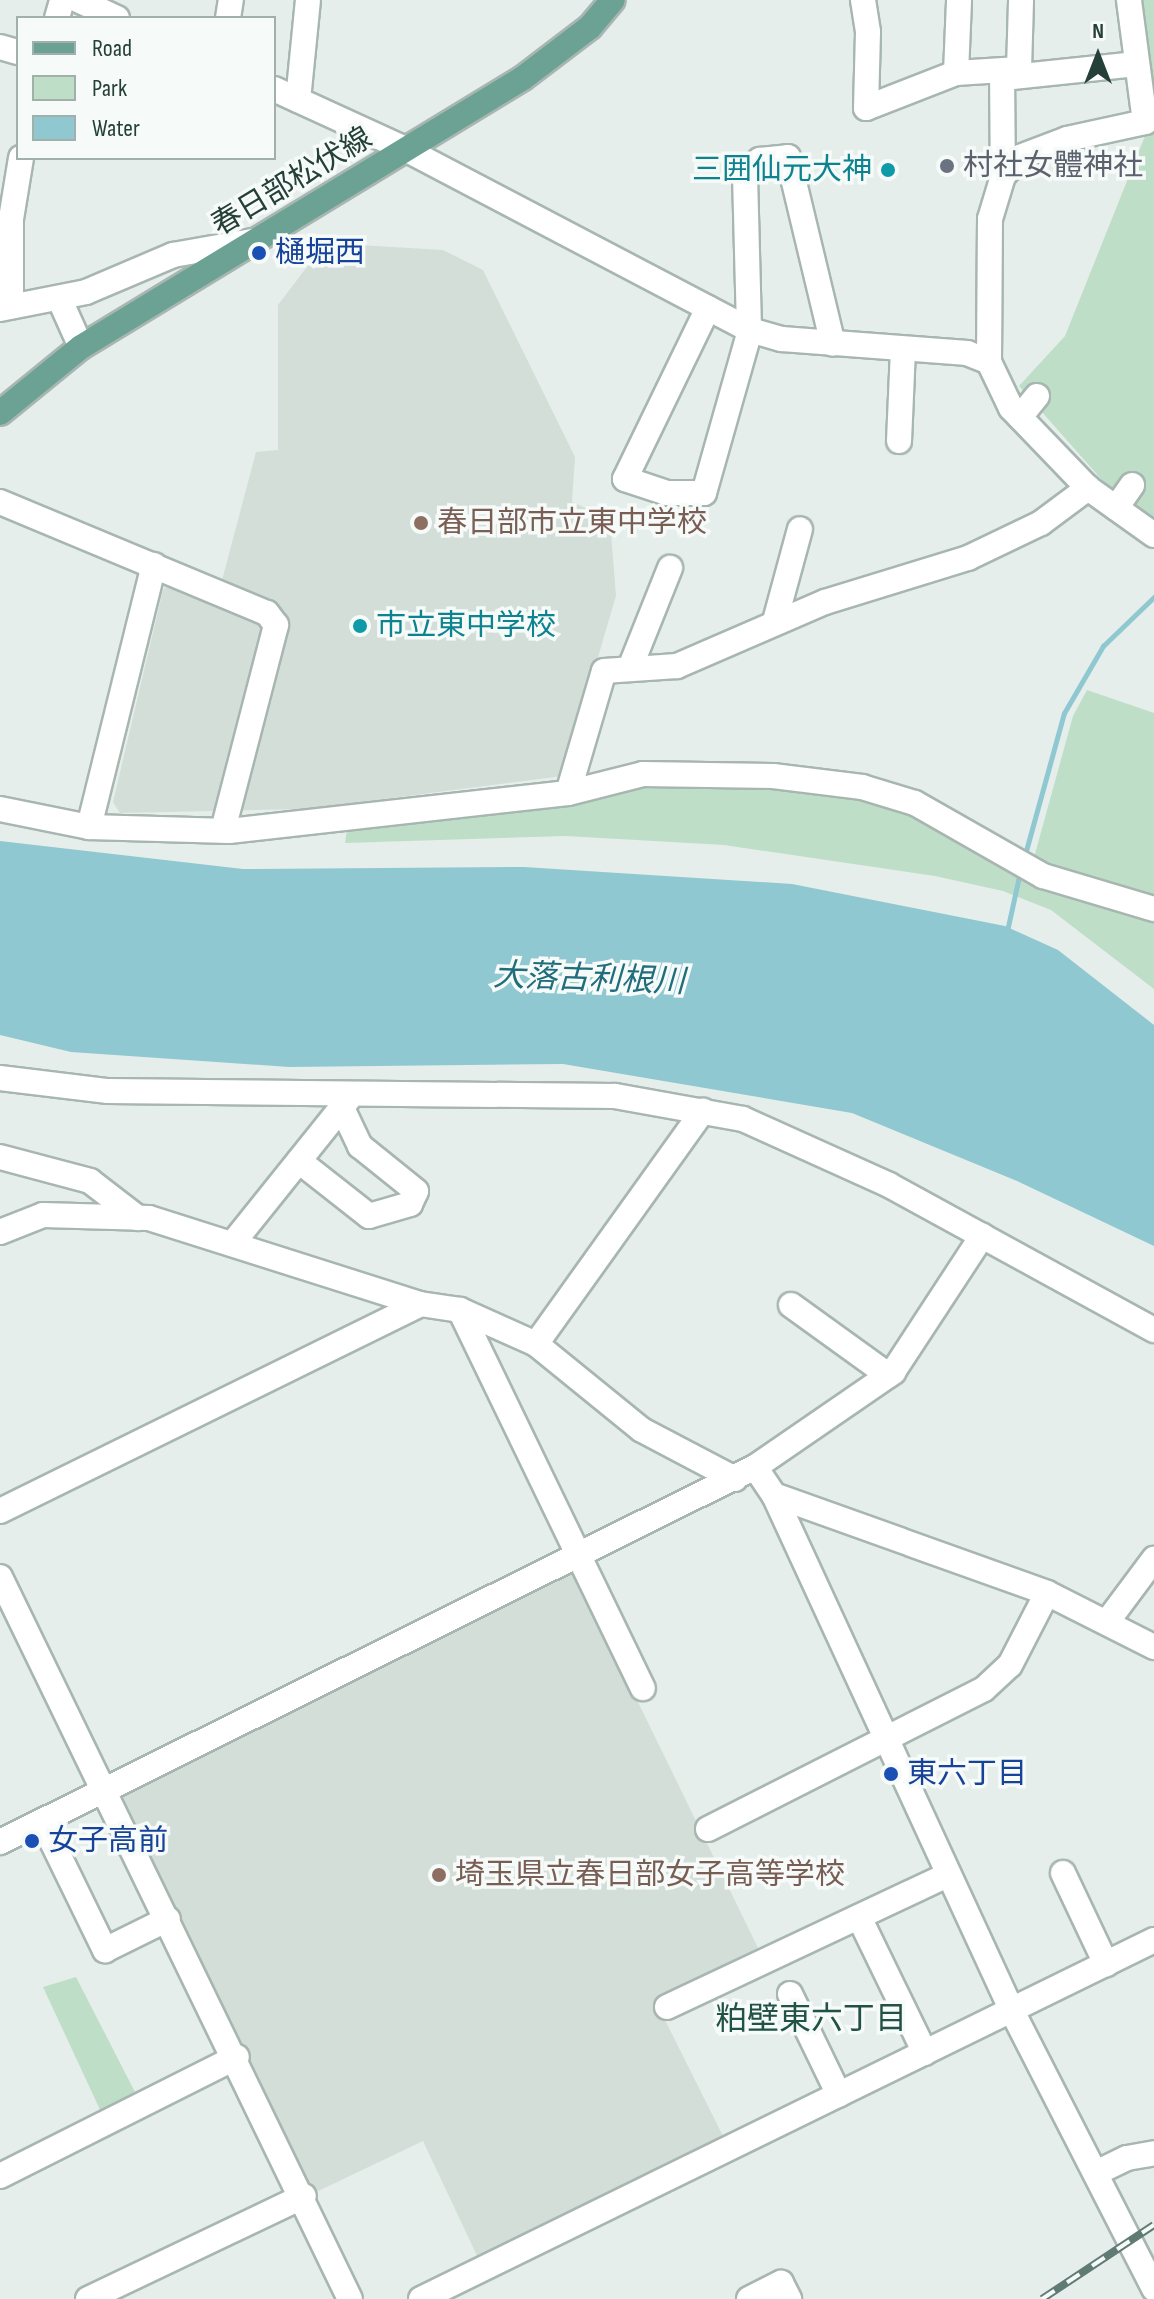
<!DOCTYPE html>
<html>
<head>
<meta charset="utf-8">
<style>
  body { margin:0 }
  #map { position:relative; width:1154px; height:2299px; overflow:hidden; background:#e5eeea; font-family:"Sofia Sans Condensed","Noto Sans JP",sans-serif }
  div>[style] { position:absolute }
  .built>* { inset:0; background:#d3ded9 }
  .green>* { inset:0; background:#bfdec7 }
  .water>* { inset:0; background:#90c8d1 }
  .stream>* { height:5px; margin:-2.5px; padding:0 2.5px; transform-origin:2.5px; border-radius:2.5px; background:#90c8d1 }
  .roads { filter:drop-shadow(2px 0 #a8b6b1) drop-shadow(-2px 0 #a8b6b1) drop-shadow(0 2px #a8b6b1) drop-shadow(0 -2px #a8b6b1) }
  .minor>* { height:24px; margin:-12px; padding:0 12px; transform-origin:12px; border-radius:12px; background:#fff }
  .major>* { height:24px; margin:-12px; padding:0 12px; transform-origin:12px; border-radius:12px; background:#6ba293 }
  .rail>* { height:8px; margin-top:-4px; transform-origin:0; background:repeating-linear-gradient(90deg,#f6faf8 0 15px,#5f7b73 0 30px); box-sizing:border-box; border-block:2px solid #5f7b73 }
  .dots>* { width:22px; height:22px; translate:-50% -50%; box-sizing:border-box; border:4px solid #f6faf8; border-radius:50% }
  span { translate:-50% -50%; white-space:nowrap; text-align:center; line-height:1.15; -webkit-text-stroke:7px #f6faf8; paint-order:stroke }
  .worship-label { font-size:30px; color:#5b616d }
  .left { translate:0 -50%; text-align:left }
  .culture-label { font-size:30px; color:#0d838f }
  .right { translate:-100% -50%; text-align:right }
  .street-label { font-size:30px; color:#254038 }
  .transit-label { font-size:30px; color:#164399 }
  .education-label { font-size:30px; color:#785e54 }
  .water-label { font-size:32px; color:#206d7b; font-style:italic }
  .neighbourhood-label { font-size:32px; color:#215245 }
  .legend { position:absolute; left:16px; top:16px; width:260px; height:144px; box-sizing:border-box; background:#f6faf8; border:2px solid #a2b0ab; margin:0; padding:10px 14px; list-style:none; font-size:24px; color:#254038 }
  .legend li { display:flex; align-items:center; gap:16px; height:40px }
  .legend b { width:40px; border:2px solid #a2b0ab }
  .north { position:absolute; left:1058px; top:16px; width:80px; height:80px; -webkit-text-stroke:6px #f6faf8; paint-order:stroke; rotate:0deg; font-size:22px; font-weight:700; line-height:32px; text-align:center; color:#254038 }
  .north::after { content:''; display:block; margin:auto; width:28px; height:36px; background:#254038; clip-path:polygon(50% 0,100% 100%,50% 72%,0 100%) }
</style>
</head>
<body>
<div id="map">
  <div class="built">
    <i style="clip-path:polygon(325px 243px,443px 250px,483px 270px,575px 457px,572px 502px,597px 513px,611px 533px,616px 596px,563px 776px,306px 809px,120px 813px,113px 802px,163px 590px,170px 583px,216px 603px,256px 452px,278px 450px,278px 305px)"></i>
    <i style="clip-path:polygon(575px 1573px,760px 1952px,655px 2000px,725px 2140px,479px 2260px,423px 2141px,312px 2194px,118px 1798px,124px 1788px)"></i>
  </div>
  <div class="green">
    <i style="clip-path:polygon(1135px 0,1154px 0,1154px 521px,1102px 480px,1019px 386px,1065px 336px,1149px 126px)"></i>
    <i style="clip-path:polygon(1087px 690px,1154px 713px,1154px 989px,1051px 910px,1003px 891px,935px 876px,724px 845px,566px 836px,345px 843px,347px 830px,635px 785px,782px 787px,863px 801px,917px 817px,1027px 883px,1073px 716px)"></i>
    <i style="clip-path:polygon(76px 1977px,137px 2096px,102px 2114px,43px 1987px)"></i>
  </div>
  <div class="water">
    <i style="clip-path:polygon(0 841px,243px 869px,524px 867px,792px 884px,1005px 926px,1058px 950px,1154px 1025px,1154px 1246px,1017px 1181px,852px 1113px,563px 1064px,289px 1067px,71px 1052px,0 1035px)"></i>
  </div>
  <div class="stream">
    <i style="left:1024px;top:858px;width:150px;rotate:-74.6deg"></i>
    <i style="left:1064px;top:713px;width:78px;rotate:-59.8deg"></i>
    <i style="left:1103px;top:646px;width:71px;rotate:-43.9deg"></i>
    <i style="left:1007px;top:931px;width:60px;rotate:-77.6deg"></i>
  </div>
  <div class="roads">
    <div class="minor">
      <i style="left:78px;top:0;width:43px;rotate:24.8deg"></i>
      <i style="left:863px;top:0;width:32px;rotate:81deg"></i>
      <i style="left:868px;top:32px;width:76px;rotate:91.5deg"></i>
      <i style="left:866px;top:108px;width:97px;rotate:-21.3deg"></i>
      <i style="left:956px;top:73px;width:73px;rotate:-87.6deg"></i>
      <i style="left:57px;top:18px;width:19px;rotate:-74deg"></i>
      <i style="left:228px;top:18px;width:18px;rotate:-81deg"></i>
      <i style="left:0;top:47px;width:19px;rotate:16deg"></i>
      <i style="left:1002px;top:71px;width:105px;rotate:89.5deg"></i>
      <i style="left:1003px;top:176px;width:45px;rotate:106.8deg"></i>
      <i style="left:990px;top:219px;width:143px;rotate:90.4deg"></i>
      <i style="left:989px;top:362px;width:51px;rotate:64.4deg"></i>
      <i style="left:1011px;top:408px;width:111px;rotate:46.1deg"></i>
      <i style="left:1088px;top:488px;width:81px;rotate:35.5deg"></i>
      <i style="left:956px;top:73px;width:63px;rotate:-3.6deg"></i>
      <i style="left:1019px;top:69px;width:69px;rotate:-88.3deg"></i>
      <i style="left:1003px;top:78px;width:134px;rotate:-6deg"></i>
      <i style="left:274px;top:89px;width:146px;rotate:24.6deg"></i>
      <i style="left:407px;top:150px;width:387px;rotate:27.7deg"></i>
      <i style="left:750px;top:330px;width:33px;rotate:16deg"></i>
      <i style="left:782px;top:339px;width:186px;rotate:4.3deg"></i>
      <i style="left:967px;top:353px;width:24px;rotate:22deg"></i>
      <i style="left:298px;top:100px;width:100px;rotate:-84.3deg"></i>
      <i style="left:1003px;top:176px;width:25px;rotate:-48deg"></i>
      <i style="left:1020px;top:157px;width:50px;rotate:-21deg"></i>
      <i style="left:1067px;top:139px;width:80px;rotate:-12.3deg"></i>
      <i style="left:1145px;top:122px;width:123px;rotate:-97.5deg"></i>
      <i style="left:60px;top:300px;width:51px;rotate:65.9deg"></i>
      <i style="left:11px;top:304px;width:85px;rotate:-90deg"></i>
      <i style="left:11px;top:219px;width:62px;rotate:-80.7deg"></i>
      <i style="left:708px;top:308px;width:190px;rotate:115.9deg"></i>
      <i style="left:625px;top:479px;width:44px;rotate:18.4deg"></i>
      <i style="left:667px;top:493px;width:37px"></i>
      <i style="left:704px;top:493px;width:169px;rotate:-74.2deg"></i>
      <i style="left:0;top:309px;width:88px;rotate:-11.2deg"></i>
      <i style="left:86px;top:292px;width:95px;rotate:-23deg"></i>
      <i style="left:173px;top:255px;width:86px;rotate:-10deg"></i>
      <i style="left:749px;top:328px;width:151px;rotate:-91.5deg"></i>
      <i style="left:745px;top:177px;width:23px;rotate:-49deg"></i>
      <i style="left:760px;top:160px;width:28px;rotate:-6deg"></i>
      <i style="left:788px;top:157px;width:192px;rotate:76.5deg"></i>
      <i style="left:1020px;top:417px;width:27px;rotate:-51deg"></i>
      <i style="left:899px;top:441px;width:92px;rotate:-87.5deg"></i>
      <i style="left:0;top:502px;width:289px;rotate:22.6deg"></i>
      <i style="left:267px;top:613px;width:15px;rotate:53deg"></i>
      <i style="left:276px;top:625px;width:212px;rotate:104.5deg"></i>
      <i style="left:1116px;top:508px;width:28px;rotate:-55deg"></i>
      <i style="left:775px;top:621px;width:95px;rotate:-74.8deg"></i>
      <i style="left:630px;top:668px;width:108px;rotate:-68.2deg"></i>
      <i style="left:568px;top:793px;width:127px;rotate:-73.6deg"></i>
      <i style="left:604px;top:671px;width:73px;rotate:-3.9deg"></i>
      <i style="left:677px;top:666px;width:161px;rotate:-23.4deg"></i>
      <i style="left:825px;top:602px;width:150px;rotate:-17.1deg"></i>
      <i style="left:968px;top:558px;width:81px;rotate:-25.6deg"></i>
      <i style="left:1041px;top:523px;width:59px;rotate:-36.7deg"></i>
      <i style="left:0;top:809px;width:91px;rotate:11.4deg"></i>
      <i style="left:89px;top:827px;width:140px;rotate:1.6deg"></i>
      <i style="left:229px;top:831px;width:341px;rotate:-6.4deg"></i>
      <i style="left:568px;top:793px;width:77px;rotate:-14.2deg"></i>
      <i style="left:643px;top:774px;width:130px;rotate:0.9deg"></i>
      <i style="left:773px;top:776px;width:90px;rotate:7deg"></i>
      <i style="left:862px;top:787px;width:55px;rotate:16.8deg"></i>
      <i style="left:915px;top:803px;width:147px;rotate:29.7deg"></i>
      <i style="left:1043px;top:876px;width:116px;rotate:16.6deg"></i>
      <i style="left:89px;top:827px;width:270px;rotate:-76.1deg"></i>
      <i style="left:0;top:1078px;width:109px;rotate:6.9deg"></i>
      <i style="left:108px;top:1091px;width:507px;rotate:0.57deg"></i>
      <i style="left:615px;top:1096px;width:130px;rotate:10.2deg"></i>
      <i style="left:743px;top:1119px;width:160px;rotate:24.3deg"></i>
      <i style="left:889px;top:1185px;width:302px;rotate:28.7deg"></i>
      <i style="left:0;top:1157px;width:93px;rotate:14.9deg"></i>
      <i style="left:90px;top:1181px;width:61px;rotate:37.6deg"></i>
      <i style="left:299px;top:1161px;width:89px;rotate:38.2deg"></i>
      <i style="left:369px;top:1216px;width:43px;rotate:-16.3deg"></i>
      <i style="left:410px;top:1204px;width:14px;rotate:-65deg"></i>
      <i style="left:416px;top:1191px;width:72px;rotate:-141.2deg"></i>
      <i style="left:360px;top:1146px;width:42px;rotate:-115.3deg"></i>
      <i style="left:0;top:1232px;width:46px;rotate:-21.6deg"></i>
      <i style="left:43px;top:1215px;width:106px;rotate:1.6deg"></i>
      <i style="left:149px;top:1218px;width:284px;rotate:17.6deg"></i>
      <i style="left:420px;top:1304px;width:40px;rotate:8.5deg"></i>
      <i style="left:460px;top:1310px;width:83px;rotate:24.1deg"></i>
      <i style="left:536px;top:1344px;width:136px;rotate:39.1deg"></i>
      <i style="left:642px;top:1430px;width:105px;rotate:27.8deg"></i>
      <i style="left:233px;top:1243px;width:186px;rotate:-51.3deg"></i>
      <i style="left:791px;top:1305px;width:120px;rotate:35.8deg"></i>
      <i style="left:460px;top:1310px;width:420px;rotate:64.2deg"></i>
      <i style="left:536px;top:1344px;width:287px;rotate:-54.4deg"></i>
      <i style="left:755px;top:1467px;width:34px;rotate:56deg"></i>
      <i style="left:774px;top:1495px;width:568px;rotate:65.24deg"></i>
      <i style="left:1012px;top:2011px;width:312px;rotate:62.9deg"></i>
      <i style="left:774px;top:1495px;width:290px;rotate:19.7deg"></i>
      <i style="left:1047px;top:1593px;width:120px;rotate:26.8deg"></i>
      <i style="left:0;top:1511px;width:468px;rotate:-26.2deg"></i>
      <i style="left:0;top:1577px;width:802px;rotate:64.14deg"></i>
      <i style="left:1107px;top:1622px;width:79px;rotate:-53.3deg"></i>
      <i style="left:42px;top:1821px;width:144px;rotate:64deg"></i>
      <i style="left:105px;top:1950px;width:70px;rotate:-26.2deg"></i>
      <i style="left:708px;top:1829px;width:309px;rotate:-26.9deg"></i>
      <i style="left:984px;top:1689px;width:35px;rotate:-43deg"></i>
      <i style="left:1010px;top:1665px;width:81px;rotate:-62.8deg"></i>
      <i style="left:0;top:1842px;width:843px;rotate:-26.41deg"></i>
      <i style="left:755px;top:1467px;width:168px;rotate:-34.5deg"></i>
      <i style="left:893px;top:1372px;width:163px;rotate:-56.8deg"></i>
      <i style="left:1063px;top:1873px;width:101px;rotate:64.7deg"></i>
      <i style="left:859px;top:1917px;width:151px;rotate:64.1deg"></i>
      <i style="left:790px;top:1994px;width:112px;rotate:64.1deg"></i>
      <i style="left:667px;top:2007px;width:310px;rotate:-25.2deg"></i>
      <i style="left:1096px;top:2173px;width:34px;rotate:-26deg"></i>
      <i style="left:1127px;top:2158px;width:27px;rotate:-10deg"></i>
      <i style="left:0;top:2176px;width:265px;rotate:-26.7deg"></i>
      <i style="left:88px;top:2299px;width:239px;rotate:-25.5deg"></i>
      <i style="left:421px;top:2299px;width:816px;rotate:-26.09deg"></i>
      <i style="left:749px;top:2299px;width:36px;rotate:-27deg"></i>
      <i style="left:781px;top:2283px;width:18px;rotate:63deg"></i>
    </div>
    <div class="major">
      <i style="left:0;top:413px;width:104px;rotate:-39.2deg"></i>
      <i style="left:81px;top:347px;width:517px;rotate:-31.32deg"></i>
      <i style="left:523px;top:78px;width:84px;rotate:-37.3deg"></i>
      <i style="left:590px;top:27px;width:35px;rotate:-50deg"></i>
    </div>
  </div>
  <div class="rail">
    <i style="left:1042px;top:2299px;width:134px;rotate:-33.5deg"></i>
  </div>
  <div class="dots">
    <i style="left:947px;top:166px;background:#6b7280"></i>
    <i style="left:888px;top:170px;background:#0f9aa8"></i>
    <i style="left:259px;top:253px;background:#1a4fb4"></i>
    <i style="left:421px;top:523px;background:#8d6e63"></i>
    <i style="left:360px;top:626px;background:#0f9aa8"></i>
    <i style="left:891px;top:1774px;background:#1a4fb4"></i>
    <i style="left:32px;top:1841px;background:#1a4fb4"></i>
    <i style="left:439px;top:1875px;background:#8d6e63"></i>
  </div>
  <div class="worship-label">
    <span class="left" style="left:963px;top:166px">村社女體神社</span>
  </div>
  <div class="culture-label">
    <span class="right" style="left:872px;top:170px">三囲仙元大神</span>
    <span class="left" style="left:376px;top:626px">市立東中学校</span>
  </div>
  <div class="street-label">
    <span style="left:292px;top:182px;rotate:-31deg">春日部松伏線</span>
  </div>
  <div class="transit-label">
    <span class="left" style="left:275px;top:253px">樋堀西</span>
    <span class="left" style="left:907px;top:1774px">東六丁目</span>
    <span class="left" style="left:48px;top:1841px">女子高前</span>
  </div>
  <div class="education-label">
    <span class="left" style="left:437px;top:523px">春日部市立東中学校</span>
    <span class="left" style="left:455px;top:1875px">埼玉県立春日部女子高等学校</span>
  </div>
  <div class="water-label">
    <span style="left:589px;top:980px;rotate:2deg">大落古利根川</span>
  </div>
  <div class="neighbourhood-label">
    <span style="left:811px;top:2020px">粕壁東六丁目</span>
  </div>
  <ul class="legend">
  <li><b style="height:10px;background:#6ba293"></b>Road</li>
  <li><b style="height:22px;background:#bfdec7"></b>Park</li>
  <li><b style="height:22px;background:#90c8d1"></b>Water</li>
  </ul>
  <div class="north">N</div>
</div>
</body>
</html>
